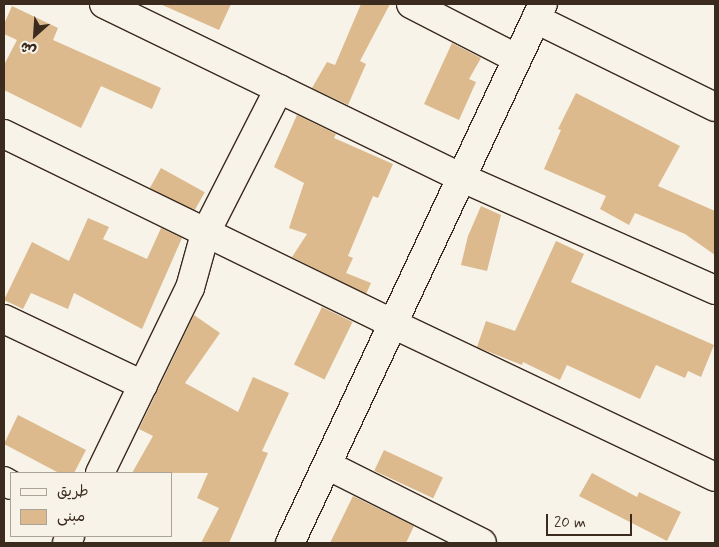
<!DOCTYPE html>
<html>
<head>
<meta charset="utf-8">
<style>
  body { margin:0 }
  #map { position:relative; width:719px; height:547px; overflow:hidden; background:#f7f3e8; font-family:Mynerve,"Playpen Sans Arabic",sans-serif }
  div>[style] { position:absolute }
  .building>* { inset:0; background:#dcba8e; transform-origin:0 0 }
  .roads { filter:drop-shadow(1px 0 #3b2a1e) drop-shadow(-1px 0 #3b2a1e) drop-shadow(0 1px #3b2a1e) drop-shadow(0 -1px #3b2a1e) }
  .minor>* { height:28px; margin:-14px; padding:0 14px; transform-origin:14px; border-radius:14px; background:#f7f3e8 }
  span { translate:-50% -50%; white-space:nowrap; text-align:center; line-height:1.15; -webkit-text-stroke:4px #f7f3e8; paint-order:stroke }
  .frame { position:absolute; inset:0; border:5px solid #3b2a1e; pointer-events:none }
  .legend { position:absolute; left:10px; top:472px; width:162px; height:65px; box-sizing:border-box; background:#f7f3e8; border:1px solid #aca397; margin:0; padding:6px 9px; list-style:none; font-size:15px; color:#3b2a1e }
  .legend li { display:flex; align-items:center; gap:10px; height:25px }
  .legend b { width:25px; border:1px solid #aca397 }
  .north { position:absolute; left:10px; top:10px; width:50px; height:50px; -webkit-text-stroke:4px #f7f3e8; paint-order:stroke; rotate:206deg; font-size:14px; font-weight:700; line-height:20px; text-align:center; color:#3b2a1e }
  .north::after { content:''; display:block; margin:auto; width:18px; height:22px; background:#3b2a1e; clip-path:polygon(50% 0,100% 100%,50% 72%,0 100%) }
  .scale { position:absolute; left:546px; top:514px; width:86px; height:22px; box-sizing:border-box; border:2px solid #3b2a1e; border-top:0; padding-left:6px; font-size:15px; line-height:18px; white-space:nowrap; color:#3b2a1e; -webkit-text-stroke:4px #f7f3e8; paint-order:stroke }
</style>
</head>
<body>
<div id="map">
  <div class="building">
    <i style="clip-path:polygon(160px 4px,231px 4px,219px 30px)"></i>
    <i style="clip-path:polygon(361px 4px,390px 4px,360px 61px,366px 64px,348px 105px,312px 88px,327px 62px,335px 65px)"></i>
    <i style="clip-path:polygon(12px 6px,58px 28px,53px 40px,161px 88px,152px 109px,101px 86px,81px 128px,4px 90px,4px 65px,17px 40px,4px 34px,4px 24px)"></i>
    <i style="clip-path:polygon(452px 43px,481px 58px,469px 79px,476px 82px,459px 120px,424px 104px)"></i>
    <i style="clip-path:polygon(576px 93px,680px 146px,658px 186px,715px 211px,715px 255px,685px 234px,635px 213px,629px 225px,600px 209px,606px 196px,544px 169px,561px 130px,558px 129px)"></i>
    <i style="clip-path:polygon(297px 115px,336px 134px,334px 138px,393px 164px,378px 198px,373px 196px,348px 256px,353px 258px,346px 273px,371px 283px,366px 294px,292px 257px,307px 234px,289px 228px,304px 183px,274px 167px)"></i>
    <i style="left:161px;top:168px;width:50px;height:23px;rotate:29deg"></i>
    <i style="clip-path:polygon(481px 206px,501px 215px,487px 271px,461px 265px,468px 236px)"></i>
    <i style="clip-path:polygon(88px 218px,109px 227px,103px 239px,147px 259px,161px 228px,182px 238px,142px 329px,74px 293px,68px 309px,31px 293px,23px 309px,4px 300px,32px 242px,69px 261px)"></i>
    <i style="clip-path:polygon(556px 241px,584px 254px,571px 282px,714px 345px,701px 377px,688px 371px,685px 378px,656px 365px,640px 399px,567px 365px,560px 380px,523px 362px,522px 365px,477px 347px,486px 321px,515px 331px)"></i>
    <i style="left:322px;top:307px;width:34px;height:64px;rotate:26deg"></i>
    <i style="clip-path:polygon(194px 315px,220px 333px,185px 383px,238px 412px,253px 377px,289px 393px,262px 451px,268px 453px,229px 543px,201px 543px,219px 508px,197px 498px,208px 473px,132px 473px,153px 436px,139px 429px)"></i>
    <i style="clip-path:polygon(18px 415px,86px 450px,74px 473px,59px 473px,4px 444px)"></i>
    <i style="left:384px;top:450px;width:65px;height:23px;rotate:25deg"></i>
    <i style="clip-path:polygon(592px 473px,637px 497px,639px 492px,681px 512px,667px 541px,579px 496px)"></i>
    <i style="clip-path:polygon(353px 496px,414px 526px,406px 543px,330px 543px)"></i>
  </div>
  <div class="roads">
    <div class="minor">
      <i style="left:104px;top:4px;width:396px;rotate:25.9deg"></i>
      <i style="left:460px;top:177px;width:279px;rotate:23.9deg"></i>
      <i style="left:411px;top:4px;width:118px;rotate:27.2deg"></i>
      <i style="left:536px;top:19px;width:199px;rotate:26.2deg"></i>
      <i style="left:4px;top:134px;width:435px;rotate:26deg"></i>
      <i style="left:395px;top:325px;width:354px;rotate:25.4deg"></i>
      <i style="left:4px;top:319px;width:154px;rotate:25.4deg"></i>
      <i style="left:329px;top:466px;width:171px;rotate:26.7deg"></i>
      <i style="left:100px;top:473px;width:206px;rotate:-64.1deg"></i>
      <i style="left:190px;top:288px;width:56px;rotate:-74.5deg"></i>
      <i style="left:205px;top:234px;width:163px;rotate:-63deg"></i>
      <i style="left:4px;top:481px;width:8px;rotate:30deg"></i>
      <i style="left:67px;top:543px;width:8px;rotate:-67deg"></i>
      <i style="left:290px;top:543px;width:595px;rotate:-64.86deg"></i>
    </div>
  </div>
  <div class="frame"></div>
  <ul class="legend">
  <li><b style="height:6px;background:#f7f3e8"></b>طريق</li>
  <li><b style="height:14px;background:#dcba8e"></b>مبنى</li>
  </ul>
  <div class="north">ش</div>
  <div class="scale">20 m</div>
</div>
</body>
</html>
